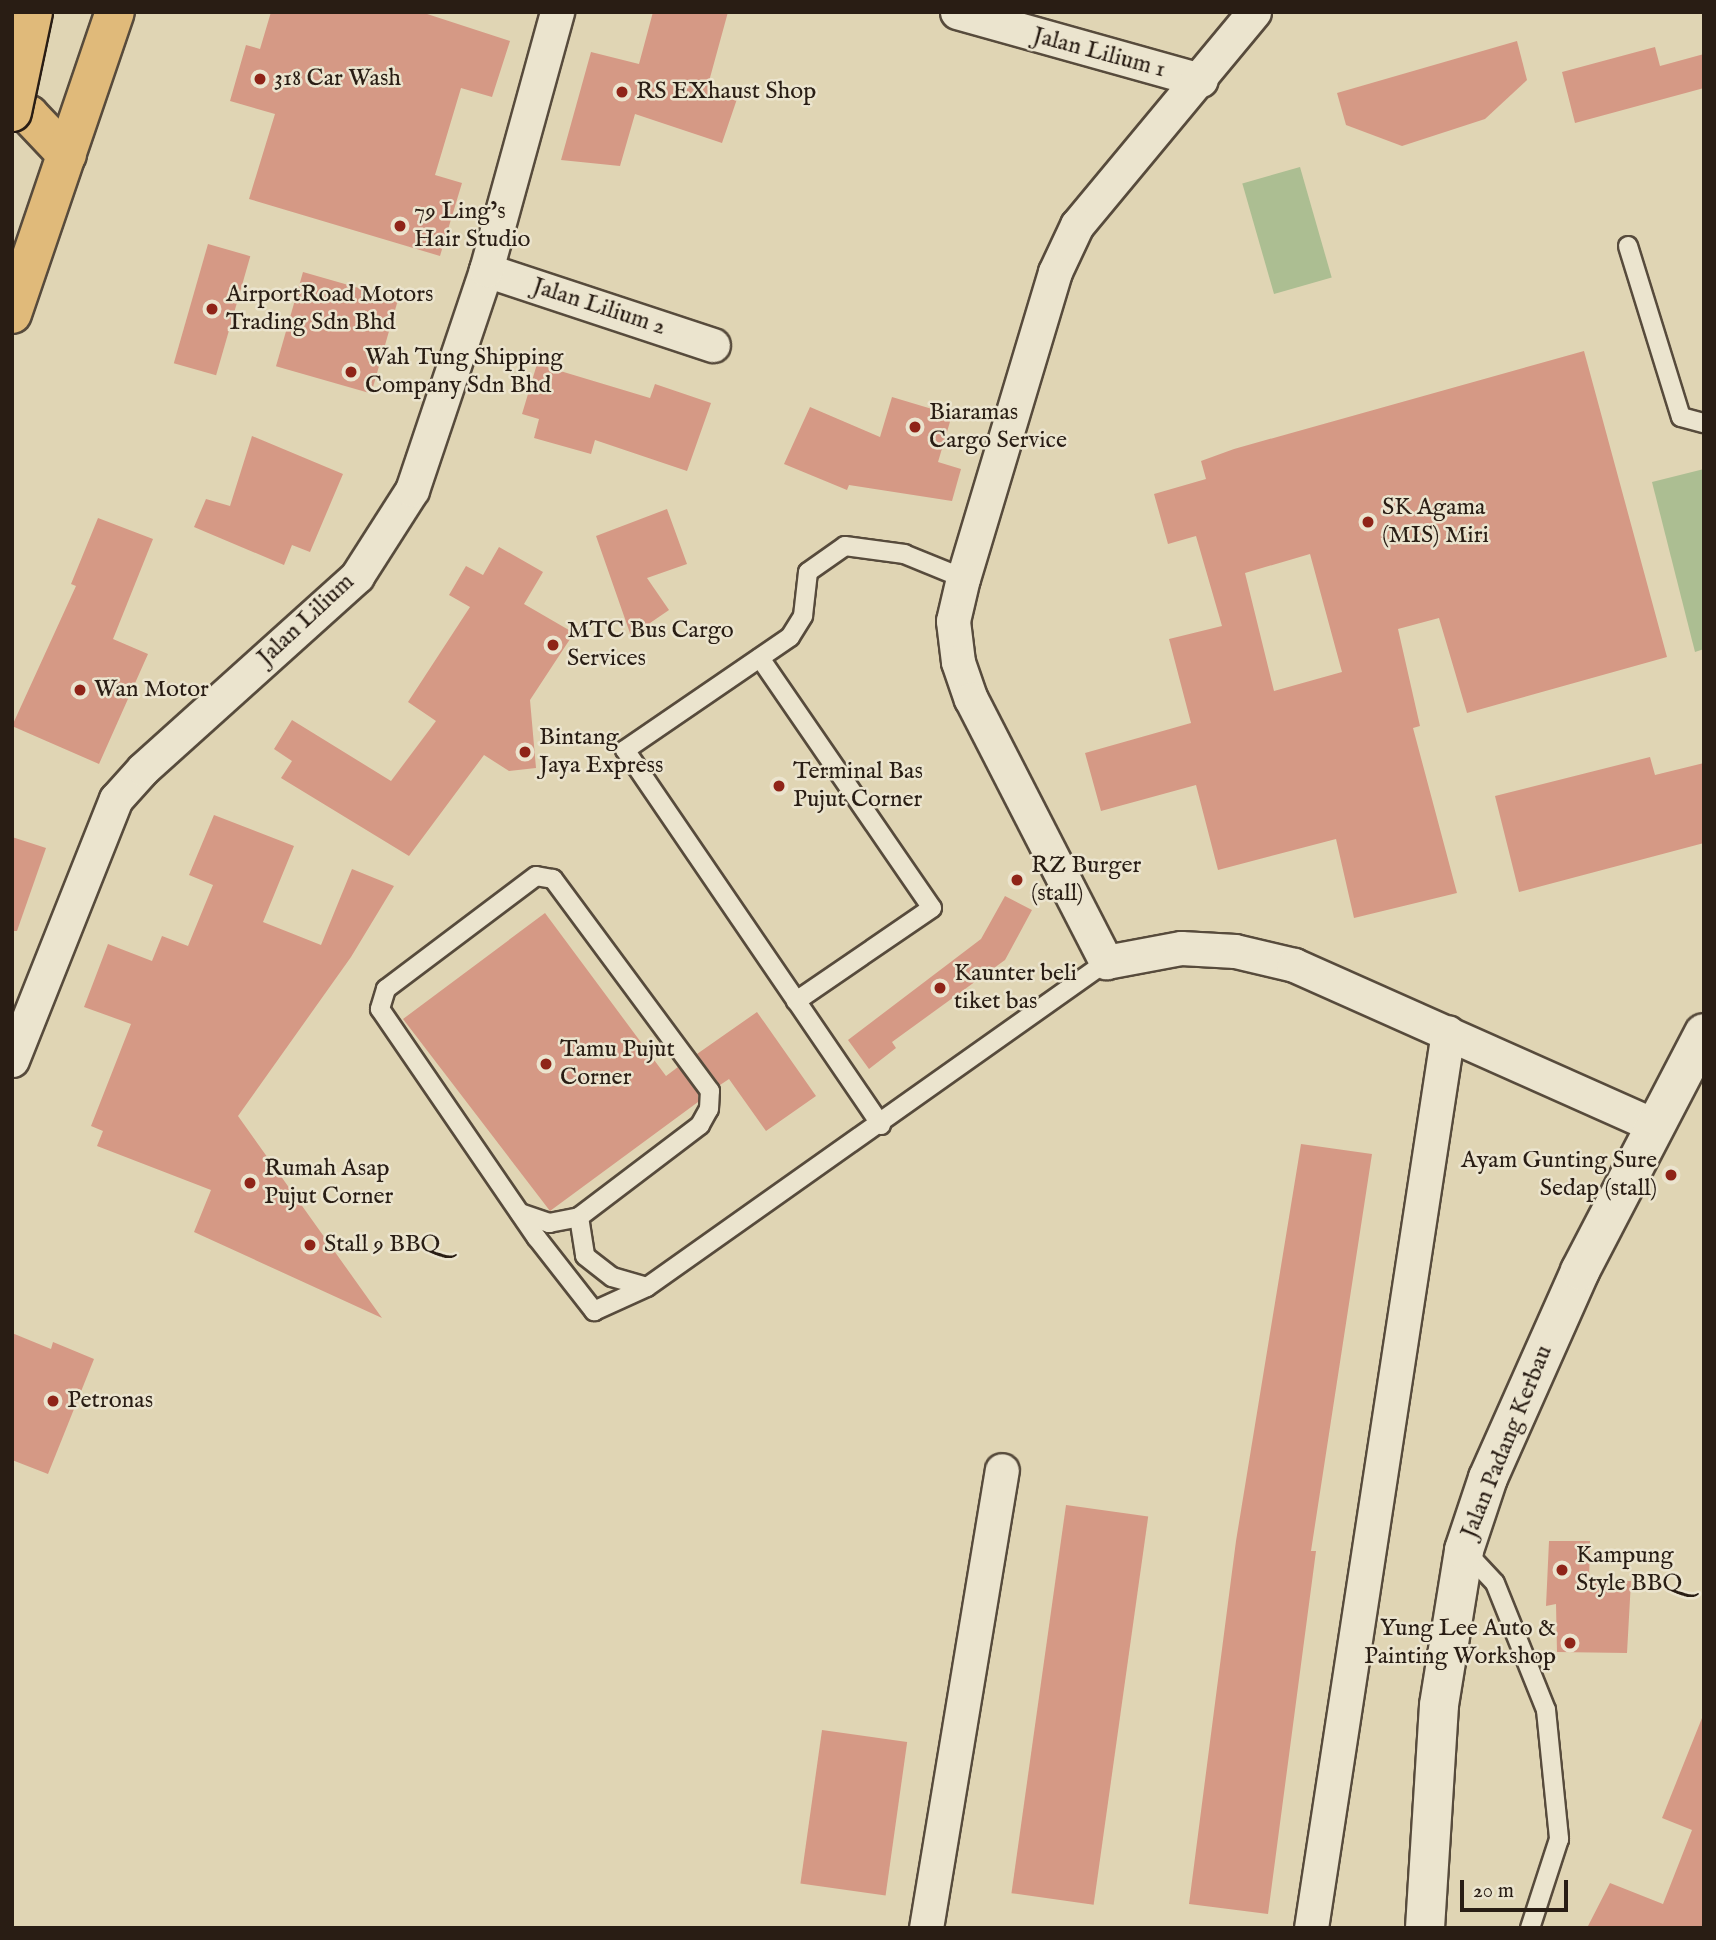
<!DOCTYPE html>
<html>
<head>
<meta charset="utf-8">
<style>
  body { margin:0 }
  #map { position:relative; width:1716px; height:1940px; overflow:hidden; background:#e0d5b4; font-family:"IM FELL English",serif }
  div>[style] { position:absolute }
  .green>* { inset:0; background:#acbe92; transform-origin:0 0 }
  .building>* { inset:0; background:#d59985; transform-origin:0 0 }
  .roads { filter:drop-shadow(2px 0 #574b3c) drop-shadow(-2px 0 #574b3c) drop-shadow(0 2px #574b3c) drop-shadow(0 -2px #574b3c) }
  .service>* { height:18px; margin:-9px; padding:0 9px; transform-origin:9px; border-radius:9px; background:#ebe4ce }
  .minor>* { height:33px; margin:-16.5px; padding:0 16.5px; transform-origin:16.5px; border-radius:16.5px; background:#ebe4ce }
  .tertiary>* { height:38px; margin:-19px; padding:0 19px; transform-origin:19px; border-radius:19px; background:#ebe4ce }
  .trunk>* { height:38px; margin:-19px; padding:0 19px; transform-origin:19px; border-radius:19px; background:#e0ba7a }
  .bridges { filter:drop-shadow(2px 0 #291d14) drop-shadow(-2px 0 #291d14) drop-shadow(0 2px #291d14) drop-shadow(0 -2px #291d14) }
  .trunk-bridge>* { height:38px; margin:-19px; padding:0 19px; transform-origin:19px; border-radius:19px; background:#e0ba7a }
  .dots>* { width:19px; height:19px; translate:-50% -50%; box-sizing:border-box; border:4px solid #ebe4ce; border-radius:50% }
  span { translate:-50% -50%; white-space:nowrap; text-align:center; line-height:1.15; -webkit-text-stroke:5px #ebe4ce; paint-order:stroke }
  .street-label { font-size:24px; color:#291d14 }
  .poi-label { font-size:24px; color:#291d14 }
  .left { translate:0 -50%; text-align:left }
  .right { translate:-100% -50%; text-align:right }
  .frame { position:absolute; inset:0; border:14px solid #291d14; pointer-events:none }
  .scale { position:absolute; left:1460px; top:1880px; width:108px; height:32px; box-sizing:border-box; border:4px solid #291d14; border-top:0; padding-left:9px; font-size:21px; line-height:24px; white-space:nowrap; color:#291d14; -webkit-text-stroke:5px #ebe4ce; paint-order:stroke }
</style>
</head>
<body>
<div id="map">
  <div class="green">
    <i style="left:1300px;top:167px;width:115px;height:60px;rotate:74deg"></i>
    <i style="clip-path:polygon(1704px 469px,1704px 649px,1695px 652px,1652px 482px)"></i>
  </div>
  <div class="building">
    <i style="clip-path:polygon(271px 12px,421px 12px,510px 41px,492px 97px,461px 88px,435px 175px,462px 183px,440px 256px,249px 199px,275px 114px,230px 101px,246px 45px,260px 49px)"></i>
    <i style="clip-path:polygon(653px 12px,728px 12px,708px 85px,738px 96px,722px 143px,635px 114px,620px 166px,561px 160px,591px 52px,639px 64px)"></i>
    <i style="clip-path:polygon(1517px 41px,1527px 80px,1485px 119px,1402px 146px,1346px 125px,1337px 93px)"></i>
    <i style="clip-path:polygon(1655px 47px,1660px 66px,1704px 54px,1704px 88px,1575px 123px,1562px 72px)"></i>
    <i style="left:208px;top:244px;width:44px;height:124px;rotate:16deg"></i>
    <i style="left:303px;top:272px;width:99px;height:98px;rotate:16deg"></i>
    <i style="clip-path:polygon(evenodd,1584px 351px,1667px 657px,1467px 713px,1439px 618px,1398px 629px,1420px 726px,1413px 728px,1457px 893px,1354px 918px,1336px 839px,1218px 870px,1196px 785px,1101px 811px,1085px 753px,1191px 723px,1169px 639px,1222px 626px,1196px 536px,1168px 544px,1154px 494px,1206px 479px,1201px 461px,1234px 449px,1584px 351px,1310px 554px,1342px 672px,1274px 691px,1245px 573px,1310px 554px)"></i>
    <i style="clip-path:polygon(537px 364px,650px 398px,655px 384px,711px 403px,687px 471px,595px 440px,591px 454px,534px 438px,539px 419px,522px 414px)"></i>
    <i style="clip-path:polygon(892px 397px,952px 415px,938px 462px,961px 469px,952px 501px,849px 485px,847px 490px,784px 464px,810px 407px,880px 437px)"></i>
    <i style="clip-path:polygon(252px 436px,343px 474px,310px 552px,292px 545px,284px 565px,194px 527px,206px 499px,230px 506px)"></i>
    <i style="clip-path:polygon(667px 509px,687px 564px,647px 578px,669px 610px,631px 636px,596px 536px)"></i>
    <i style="clip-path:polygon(98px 518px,153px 539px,113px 639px,148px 654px,99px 764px,12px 726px,76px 586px,71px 584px)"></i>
    <i style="clip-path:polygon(499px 547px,543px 572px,524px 604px,574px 633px,530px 700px,536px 768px,509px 771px,484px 755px,409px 856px,281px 778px,292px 761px,274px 749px,292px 720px,391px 781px,436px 721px,408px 702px,470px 607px,449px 595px,466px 566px,483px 575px)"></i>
    <i style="clip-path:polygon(1650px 757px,1655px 775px,1704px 763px,1704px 843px,1519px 892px,1495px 796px)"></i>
    <i style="clip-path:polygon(214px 815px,294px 846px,263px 922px,321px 945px,352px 869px,394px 886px,351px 957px,238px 1116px,382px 1318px,194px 1232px,211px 1190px,97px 1146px,103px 1131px,91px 1126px,131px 1024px,84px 1007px,108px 944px,152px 961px,162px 936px,188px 946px,213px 885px,189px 875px)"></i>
    <i style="clip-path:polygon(12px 837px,46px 848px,17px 931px,12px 931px)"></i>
    <i style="clip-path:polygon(1005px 896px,1032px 910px,1005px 960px,892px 1042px,896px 1048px,869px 1069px,848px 1040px,981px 939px)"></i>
    <i style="clip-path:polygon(545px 913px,666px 1076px,678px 1067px,698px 1094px,698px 1102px,550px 1211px,403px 1019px)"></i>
    <i style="clip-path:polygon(757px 1012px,816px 1096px,766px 1131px,729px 1079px,720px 1085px,697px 1054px)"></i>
    <i style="clip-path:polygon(1301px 1144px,1372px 1154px,1311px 1551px,1316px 1551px,1268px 1914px,1189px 1904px,1236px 1541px)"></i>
    <i style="clip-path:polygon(12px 1333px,51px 1349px,53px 1342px,94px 1359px,48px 1474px,12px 1460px)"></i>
    <i style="left:1066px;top:1505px;width:83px;height:392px;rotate:8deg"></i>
    <i style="clip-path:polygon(1549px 1541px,1590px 1541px,1589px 1581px,1631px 1581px,1627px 1653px,1557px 1652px,1556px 1604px,1546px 1606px)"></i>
    <i style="clip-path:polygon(1702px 1718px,1704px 1928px,1587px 1928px,1610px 1883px,1663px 1904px,1692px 1830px,1662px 1818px)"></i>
    <i style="left:822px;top:1730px;width:86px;height:155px;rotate:8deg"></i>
  </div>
  <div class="roads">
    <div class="service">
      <i style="left:1628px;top:246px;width:179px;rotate:72.8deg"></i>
      <i style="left:1681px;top:417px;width:24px;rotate:15deg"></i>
      <i style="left:760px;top:658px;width:303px;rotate:55.5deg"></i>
      <i style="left:932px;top:908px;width:165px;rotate:145.6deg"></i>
      <i style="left:881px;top:1125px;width:454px;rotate:-124.3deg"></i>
      <i style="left:625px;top:750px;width:200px;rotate:-34.4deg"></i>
      <i style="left:790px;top:637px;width:25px;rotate:-58deg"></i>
      <i style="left:803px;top:616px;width:44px;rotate:-83.5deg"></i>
      <i style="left:808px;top:572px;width:45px;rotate:-35.1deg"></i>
      <i style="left:845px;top:546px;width:60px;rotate:7.7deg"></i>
      <i style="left:904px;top:554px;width:64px;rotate:22.1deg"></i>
      <i style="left:520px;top:1213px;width:31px;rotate:19deg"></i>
      <i style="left:549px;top:1223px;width:31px;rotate:-11deg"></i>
      <i style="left:579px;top:1217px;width:152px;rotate:-37.2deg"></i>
      <i style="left:700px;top:1125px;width:18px;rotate:-61deg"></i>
      <i style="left:709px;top:1109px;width:18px;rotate:-87deg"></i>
      <i style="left:710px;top:1091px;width:264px;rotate:-126.5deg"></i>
      <i style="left:553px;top:879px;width:17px;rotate:-170deg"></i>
      <i style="left:536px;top:876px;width:188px;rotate:143deg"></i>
      <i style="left:386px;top:989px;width:21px;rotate:107deg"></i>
      <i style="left:380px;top:1009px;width:278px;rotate:55.6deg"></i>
      <i style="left:537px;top:1238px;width:93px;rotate:52deg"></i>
      <i style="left:594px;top:1311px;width:58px;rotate:-24.4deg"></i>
      <i style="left:647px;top:1287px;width:562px;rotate:-35.3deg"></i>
      <i style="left:579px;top:1217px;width:39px;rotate:81deg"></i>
      <i style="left:585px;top:1256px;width:34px;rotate:38deg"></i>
      <i style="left:612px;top:1277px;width:36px;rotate:16deg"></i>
      <i style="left:1466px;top:1552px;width:42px;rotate:46.9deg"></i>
      <i style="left:1495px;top:1583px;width:137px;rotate:68.1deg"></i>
      <i style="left:1546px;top:1710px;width:130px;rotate:84.2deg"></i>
      <i style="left:1559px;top:1839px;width:94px;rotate:108deg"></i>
    </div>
    <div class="minor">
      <i style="left:957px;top:12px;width:253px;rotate:15.6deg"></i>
      <i style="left:1254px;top:12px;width:277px;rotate:129.7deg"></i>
      <i style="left:1077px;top:225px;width:52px;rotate:115.1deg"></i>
      <i style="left:1055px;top:272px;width:320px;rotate:106.7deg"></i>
      <i style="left:963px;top:578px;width:44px;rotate:103.1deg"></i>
      <i style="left:953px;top:621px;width:41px;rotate:83deg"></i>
      <i style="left:958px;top:662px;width:39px;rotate:71deg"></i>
      <i style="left:971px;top:699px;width:296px;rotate:62.8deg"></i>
      <i style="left:1106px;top:962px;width:76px;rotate:-10.6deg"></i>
      <i style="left:1181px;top:948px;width:54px;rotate:3.2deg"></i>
      <i style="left:1235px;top:951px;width:61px;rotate:13.3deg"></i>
      <i style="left:1294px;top:965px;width:393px;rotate:24deg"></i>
      <i style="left:486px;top:270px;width:239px;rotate:18.3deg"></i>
      <i style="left:12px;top:1060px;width:281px;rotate:-68.3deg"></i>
      <i style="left:116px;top:799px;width:40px;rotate:-48deg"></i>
      <i style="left:143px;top:769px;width:288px;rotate:-42deg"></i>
      <i style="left:357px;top:576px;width:102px;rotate:-57.4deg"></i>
      <i style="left:412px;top:490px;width:232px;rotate:-71.4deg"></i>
      <i style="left:486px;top:270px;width:268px;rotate:-74.6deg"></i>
      <i style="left:926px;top:1928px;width:464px;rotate:-80.6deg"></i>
      <i style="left:1311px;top:1928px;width:906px;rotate:-81.31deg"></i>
    </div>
    <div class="tertiary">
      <i style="left:1425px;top:1928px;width:223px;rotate:-86.4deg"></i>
      <i style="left:1439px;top:1705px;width:157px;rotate:-80.8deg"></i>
      <i style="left:1464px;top:1550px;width:76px;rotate:-71.6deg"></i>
      <i style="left:1488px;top:1478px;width:227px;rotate:-66deg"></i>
      <i style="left:1580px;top:1271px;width:268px;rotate:-62.5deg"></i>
    </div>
    <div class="trunk">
      <i style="left:12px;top:107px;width:19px;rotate:25deg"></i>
      <i style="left:29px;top:115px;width:55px;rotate:46.5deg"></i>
      <i style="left:12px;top:314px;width:319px;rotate:-71.2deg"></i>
    </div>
  </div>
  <div class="bridges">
    <div class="trunk-bridge">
      <i style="left:12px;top:112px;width:102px;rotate:-78.1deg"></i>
    </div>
  </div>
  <div class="dots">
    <i style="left:260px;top:79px;background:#8f2418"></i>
    <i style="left:622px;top:92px;background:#8f2418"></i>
    <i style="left:400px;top:226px;background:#8f2418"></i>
    <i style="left:212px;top:309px;background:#8f2418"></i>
    <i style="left:351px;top:372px;background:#8f2418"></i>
    <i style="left:915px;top:427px;background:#8f2418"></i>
    <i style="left:1368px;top:522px;background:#8f2418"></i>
    <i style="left:553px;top:645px;background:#8f2418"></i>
    <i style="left:80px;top:690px;background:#8f2418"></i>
    <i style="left:525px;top:752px;background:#8f2418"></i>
    <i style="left:779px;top:786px;background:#8f2418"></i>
    <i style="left:1017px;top:880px;background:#8f2418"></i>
    <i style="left:940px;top:988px;background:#8f2418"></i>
    <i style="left:546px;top:1064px;background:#8f2418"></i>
    <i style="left:1671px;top:1175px;background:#8f2418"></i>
    <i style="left:250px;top:1183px;background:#8f2418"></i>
    <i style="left:310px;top:1245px;background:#8f2418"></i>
    <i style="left:53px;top:1401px;background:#8f2418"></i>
    <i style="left:1562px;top:1570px;background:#8f2418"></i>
    <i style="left:1570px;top:1643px;background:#8f2418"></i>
  </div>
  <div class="street-label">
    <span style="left:1099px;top:53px;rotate:15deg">Jalan Lilium 1</span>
    <span style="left:599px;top:307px;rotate:18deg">Jalan Lilium 2</span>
    <span style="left:306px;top:620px;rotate:-43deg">Jalan Lilium</span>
    <span style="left:1507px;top:1442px;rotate:-68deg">Jalan Padang Kerbau</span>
  </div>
  <div class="poi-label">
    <span class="left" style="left:274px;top:79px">318 Car Wash</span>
    <span class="left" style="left:636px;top:92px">RS EXhaust Shop</span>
    <span class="left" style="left:414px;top:226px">79 Ling’s<br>Hair Studio</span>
    <span class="left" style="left:226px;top:309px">AirportRoad Motors<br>Trading Sdn Bhd</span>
    <span class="left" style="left:365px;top:372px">Wah Tung Shipping<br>Company Sdn Bhd</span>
    <span class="left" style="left:929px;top:427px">Biaramas<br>Cargo Service</span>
    <span class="left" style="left:1382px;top:522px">SK Agama<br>(MIS) Miri</span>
    <span class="left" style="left:567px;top:645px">MTC Bus Cargo<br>Services</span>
    <span class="left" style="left:94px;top:690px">Wan Motor</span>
    <span class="left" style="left:539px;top:752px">Bintang<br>Jaya Express</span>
    <span class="left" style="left:793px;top:786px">Terminal Bas<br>Pujut Corner</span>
    <span class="left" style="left:1031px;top:880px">RZ Burger<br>(stall)</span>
    <span class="left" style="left:954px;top:988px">Kaunter beli<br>tiket bas</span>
    <span class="left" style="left:560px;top:1064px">Tamu Pujut<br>Corner</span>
    <span class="right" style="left:1657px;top:1175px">Ayam Gunting Sure<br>Sedap (stall)</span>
    <span class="left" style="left:264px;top:1183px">Rumah Asap<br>Pujut Corner</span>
    <span class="left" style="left:324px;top:1245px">Stall 9 BBQ</span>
    <span class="left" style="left:67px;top:1401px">Petronas</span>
    <span class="left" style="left:1576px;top:1570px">Kampung<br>Style BBQ</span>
    <span class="right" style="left:1556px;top:1643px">Yung Lee Auto &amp;<br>Painting Workshop</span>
  </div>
  <div class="frame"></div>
  <div class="scale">20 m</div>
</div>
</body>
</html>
